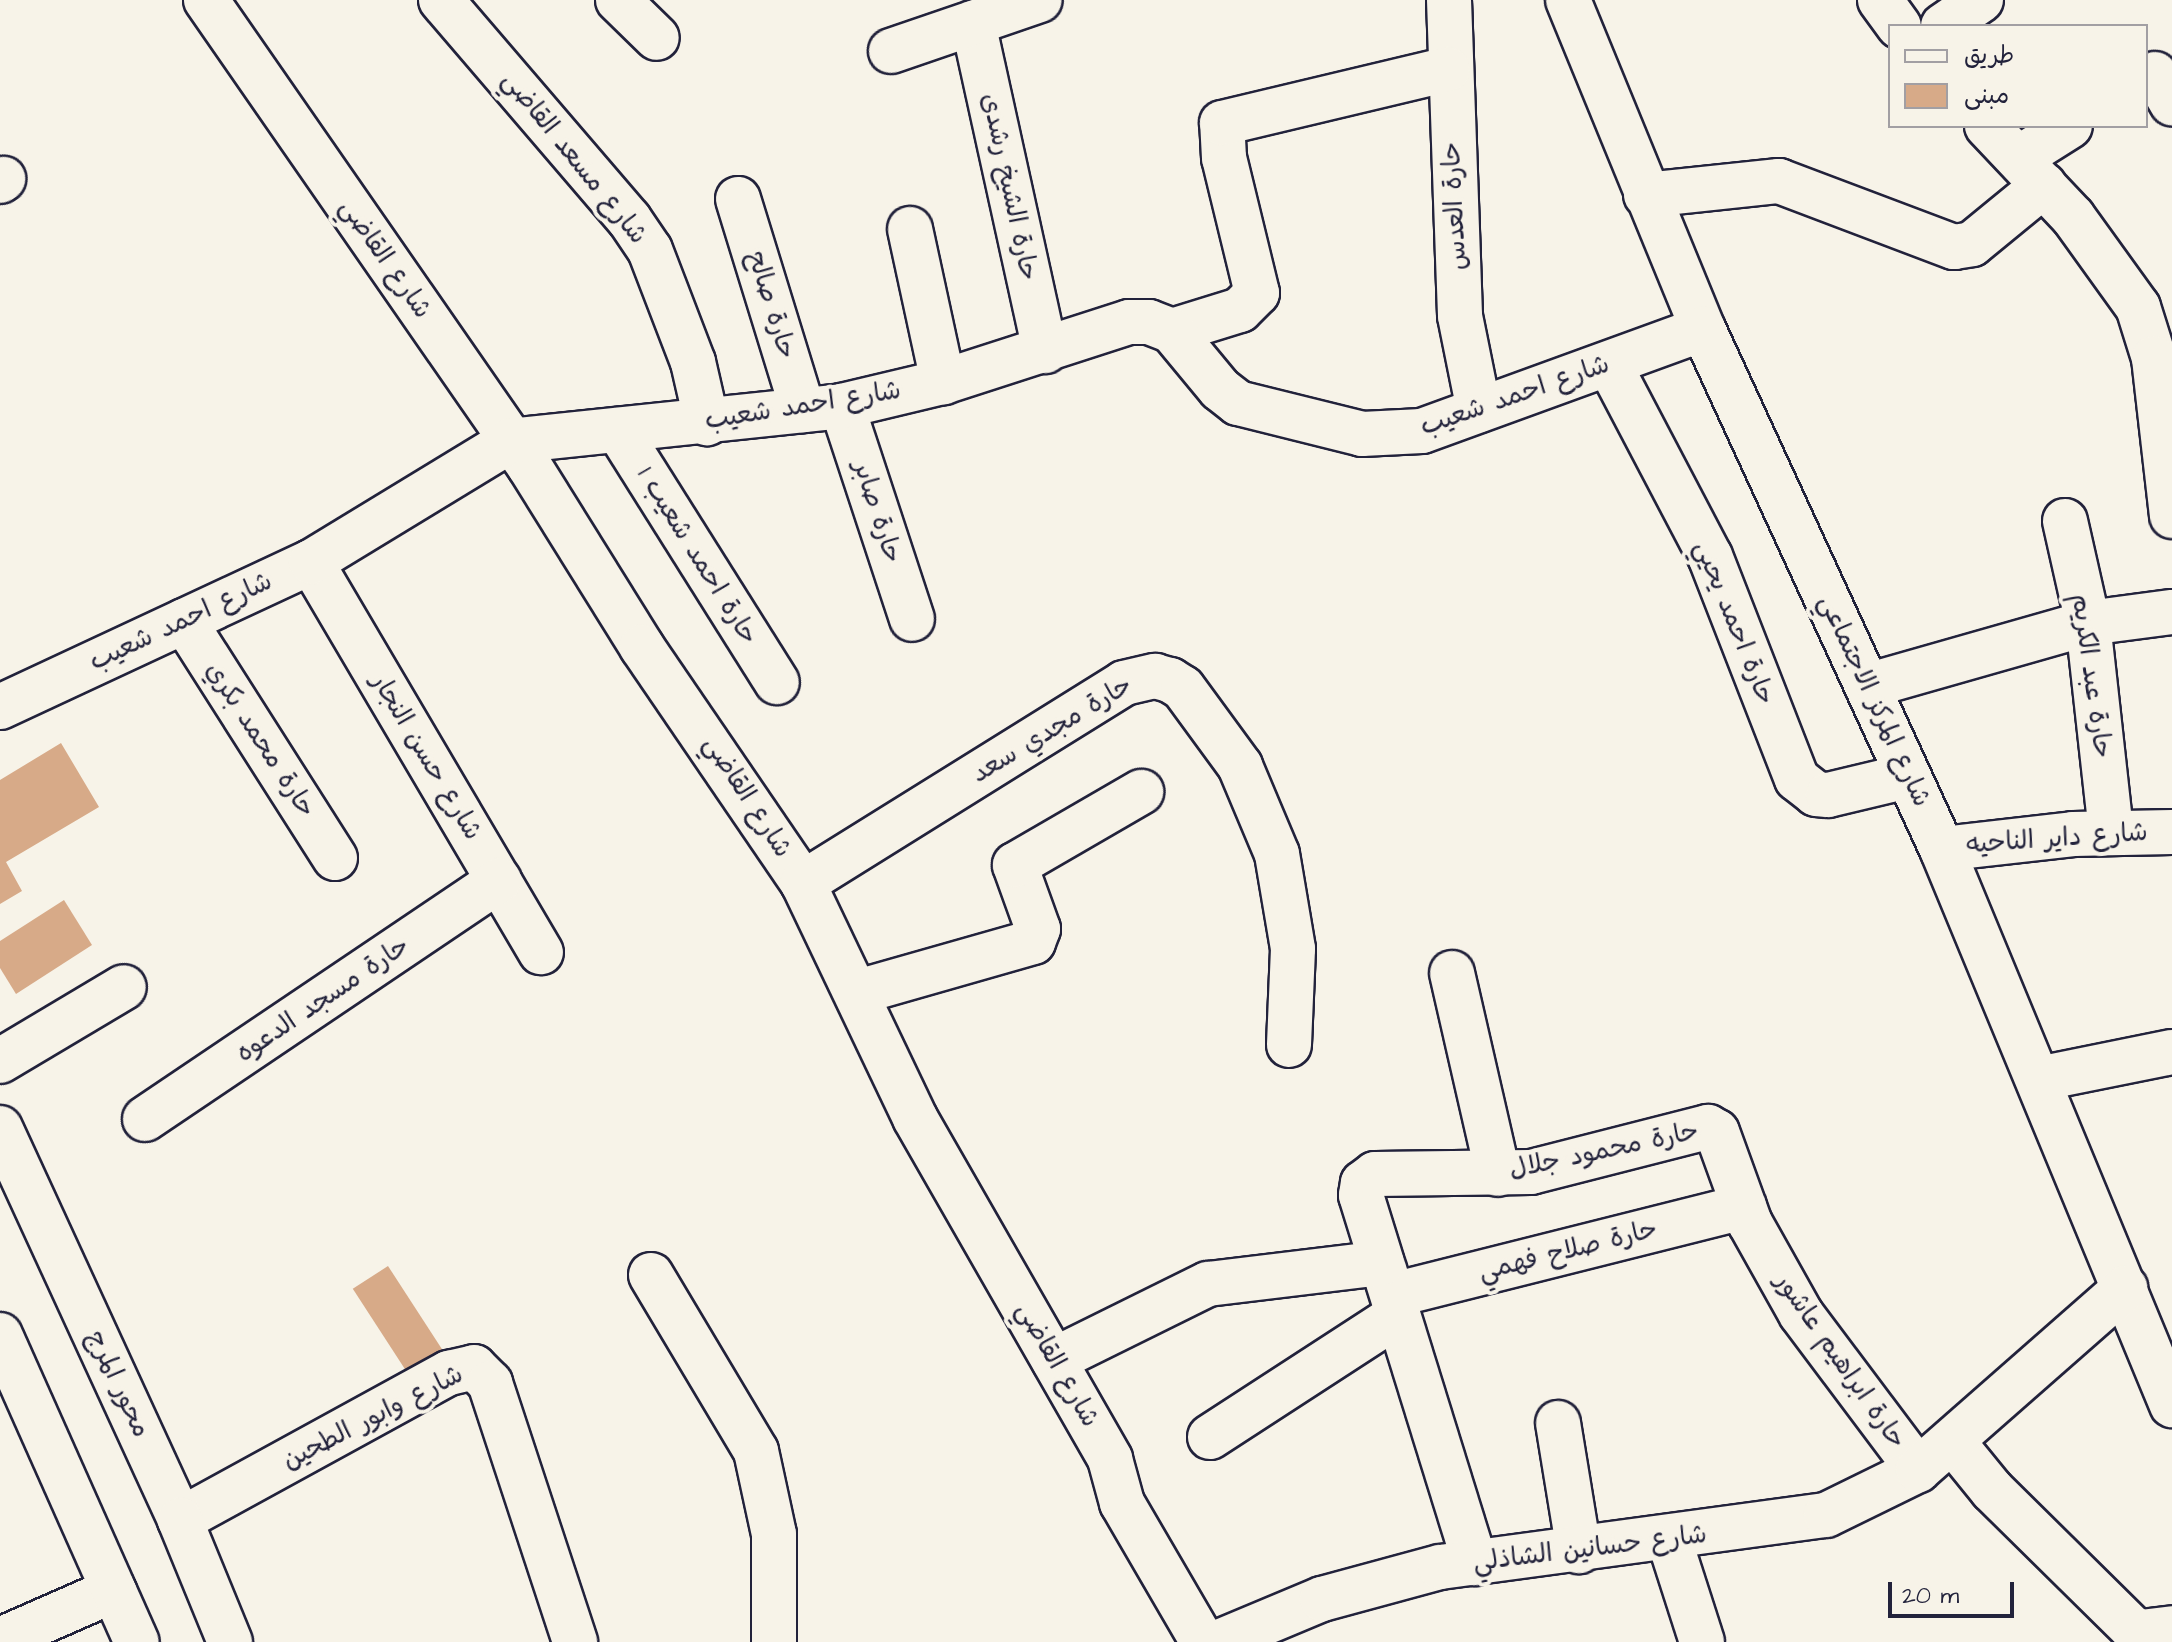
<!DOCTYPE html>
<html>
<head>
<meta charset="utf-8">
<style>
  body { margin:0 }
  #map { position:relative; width:2172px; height:1642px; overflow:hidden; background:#f7f3e8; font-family:"Architects Daughter","Playpen Sans Arabic",sans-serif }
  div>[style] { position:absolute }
  .building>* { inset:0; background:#d7aa88; transform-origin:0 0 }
  .roads { filter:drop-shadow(2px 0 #22223b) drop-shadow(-2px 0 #22223b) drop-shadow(0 2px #22223b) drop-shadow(0 -2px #22223b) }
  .street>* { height:44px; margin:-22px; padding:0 22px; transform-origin:22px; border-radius:22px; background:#f7f3e8 }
  .secondary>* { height:44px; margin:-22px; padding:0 22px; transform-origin:22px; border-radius:22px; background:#f7f3e8 }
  span { translate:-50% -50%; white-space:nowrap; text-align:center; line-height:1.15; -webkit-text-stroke:8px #f7f3e8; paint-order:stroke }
  .street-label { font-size:26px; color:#22223b }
  .legend { position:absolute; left:1888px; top:24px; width:260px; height:104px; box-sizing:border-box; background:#f7f3e8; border:2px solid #a29fa3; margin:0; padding:10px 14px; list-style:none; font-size:24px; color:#22223b }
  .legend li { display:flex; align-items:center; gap:16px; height:40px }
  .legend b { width:40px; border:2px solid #a29fa3 }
  .scale { position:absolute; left:1888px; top:1582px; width:126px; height:36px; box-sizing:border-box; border:4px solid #22223b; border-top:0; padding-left:10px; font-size:24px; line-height:28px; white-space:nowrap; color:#22223b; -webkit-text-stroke:6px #f7f3e8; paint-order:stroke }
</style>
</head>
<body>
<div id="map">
  <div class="building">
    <i style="clip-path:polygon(61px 743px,99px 807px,6px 862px,22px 891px,0 904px,0 780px)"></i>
    <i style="clip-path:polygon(64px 900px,92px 945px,16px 994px,0 968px,0 941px)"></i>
    <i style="left:388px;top:1266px;width:118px;height:42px;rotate:57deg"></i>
  </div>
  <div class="roads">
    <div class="street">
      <i style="left:206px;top:0;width:568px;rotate:55.25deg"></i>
      <i style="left:530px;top:467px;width:212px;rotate:58.1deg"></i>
      <i style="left:642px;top:647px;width:286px;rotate:55.7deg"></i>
      <i style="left:803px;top:883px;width:260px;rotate:64.5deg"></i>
      <i style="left:915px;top:1118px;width:393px;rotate:60.2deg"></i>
      <i style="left:1110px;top:1459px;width:46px;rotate:74.7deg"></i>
      <i style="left:1122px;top:1503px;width:161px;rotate:59.8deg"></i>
      <i style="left:441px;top:0;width:289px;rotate:49.4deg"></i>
      <i style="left:629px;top:219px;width:37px;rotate:56deg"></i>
      <i style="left:650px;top:250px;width:120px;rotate:69deg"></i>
      <i style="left:693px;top:362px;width:63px;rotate:77.1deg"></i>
      <i style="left:618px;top:0;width:54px;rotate:44.3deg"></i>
      <i style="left:1449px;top:0;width:316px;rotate:88deg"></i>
      <i style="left:1460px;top:316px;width:96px;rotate:78.6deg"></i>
      <i style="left:1568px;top:0;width:356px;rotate:67.7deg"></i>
      <i style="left:1703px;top:329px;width:572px;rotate:65.32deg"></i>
      <i style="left:1942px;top:849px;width:602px;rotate:67.53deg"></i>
      <i style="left:1880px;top:0;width:32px;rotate:54deg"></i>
      <i style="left:973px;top:23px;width:336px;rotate:77.6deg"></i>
      <i style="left:1943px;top:26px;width:46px;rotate:-34.4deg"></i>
      <i style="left:891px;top:51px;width:157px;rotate:-18.9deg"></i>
      <i style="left:2155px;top:74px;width:34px;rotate:60deg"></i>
      <i style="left:1987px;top:126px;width:125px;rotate:46.6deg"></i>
      <i style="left:2073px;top:217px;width:111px;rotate:54.2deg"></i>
      <i style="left:2138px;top:307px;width:53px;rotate:72.6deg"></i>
      <i style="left:2154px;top:358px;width:159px;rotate:83.5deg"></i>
      <i style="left:2019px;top:158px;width:60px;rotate:-32.1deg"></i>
      <i style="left:0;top:181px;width:4px;rotate:-34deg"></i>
      <i style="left:1646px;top:195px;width:134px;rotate:-6deg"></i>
      <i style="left:1779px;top:181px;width:187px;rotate:20.7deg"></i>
      <i style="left:1954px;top:247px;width:18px;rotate:-9deg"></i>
      <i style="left:1972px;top:244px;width:93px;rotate:-39.3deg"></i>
      <i style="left:738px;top:199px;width:221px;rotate:72.9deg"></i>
      <i style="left:910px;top:229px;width:157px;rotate:77.8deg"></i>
      <i style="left:1172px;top:331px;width:71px;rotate:-17.2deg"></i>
      <i style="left:1240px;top:310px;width:24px;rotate:-45deg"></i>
      <i style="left:1257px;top:293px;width:139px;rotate:-103.7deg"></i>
      <i style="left:1224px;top:158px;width:35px;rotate:-93deg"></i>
      <i style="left:1222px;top:123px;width:232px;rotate:-13.4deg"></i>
      <i style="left:1609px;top:364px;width:217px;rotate:62.3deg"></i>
      <i style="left:1710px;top:556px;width:239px;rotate:68.7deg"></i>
      <i style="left:1797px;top:779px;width:24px;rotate:38deg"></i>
      <i style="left:1816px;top:794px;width:12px;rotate:5deg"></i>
      <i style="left:1828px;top:795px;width:82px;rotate:-13.4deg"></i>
      <i style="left:842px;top:406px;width:224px;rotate:71.8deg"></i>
      <i style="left:618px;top:430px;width:298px;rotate:57.8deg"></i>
      <i style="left:2065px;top:521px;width:105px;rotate:77.3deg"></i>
      <i style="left:2088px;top:623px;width:210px;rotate:83.7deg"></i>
      <i style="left:311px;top:562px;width:453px;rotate:59.5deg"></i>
      <i style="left:184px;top:621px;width:281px;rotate:57.5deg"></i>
      <i style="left:1867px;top:686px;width:230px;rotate:-15.9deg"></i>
      <i style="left:2088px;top:623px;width:85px;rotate:-7.5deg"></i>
      <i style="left:0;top:707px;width:343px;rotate:-25deg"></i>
      <i style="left:311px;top:562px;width:233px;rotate:-31.3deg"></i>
      <i style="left:510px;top:441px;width:334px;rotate:-6deg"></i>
      <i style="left:842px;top:406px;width:104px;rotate:-13.4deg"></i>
      <i style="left:943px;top:382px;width:195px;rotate:-17.9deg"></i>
      <i style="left:1129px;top:322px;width:20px"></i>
      <i style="left:1149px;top:322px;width:25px;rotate:21deg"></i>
      <i style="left:1172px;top:331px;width:75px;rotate:50.4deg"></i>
      <i style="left:1220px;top:389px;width:23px;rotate:38deg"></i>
      <i style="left:1238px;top:403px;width:128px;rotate:14deg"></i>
      <i style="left:1362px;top:434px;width:60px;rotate:-2.9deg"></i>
      <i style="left:1422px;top:431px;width:299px;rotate:-20deg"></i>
      <i style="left:1942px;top:849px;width:132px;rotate:-6.5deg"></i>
      <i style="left:2073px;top:834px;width:99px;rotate:-1.2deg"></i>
      <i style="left:803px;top:883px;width:378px;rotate:-31.9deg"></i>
      <i style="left:1124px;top:683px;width:32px;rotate:-13deg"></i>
      <i style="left:1155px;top:676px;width:16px;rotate:15deg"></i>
      <i style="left:1170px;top:680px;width:15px;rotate:32deg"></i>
      <i style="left:1183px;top:688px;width:97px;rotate:53.8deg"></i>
      <i style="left:1240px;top:766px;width:95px;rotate:67.2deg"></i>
      <i style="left:1277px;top:854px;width:96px;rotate:80.4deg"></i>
      <i style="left:1293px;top:949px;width:96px;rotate:92.4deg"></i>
      <i style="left:1452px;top:973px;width:206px;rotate:77.1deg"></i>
      <i style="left:858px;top:992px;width:182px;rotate:-15.9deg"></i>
      <i style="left:1033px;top:942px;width:14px;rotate:-69deg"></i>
      <i style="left:1038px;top:929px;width:68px;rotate:-109.8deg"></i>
      <i style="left:1015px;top:865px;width:146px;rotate:-30.1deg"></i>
      <i style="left:0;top:1061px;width:144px;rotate:-30.8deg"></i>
      <i style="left:2038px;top:1079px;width:137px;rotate:-11.4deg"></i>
      <i style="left:145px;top:1119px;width:427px;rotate:-34deg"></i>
      <i style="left:1384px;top:1269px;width:308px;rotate:72.8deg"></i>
      <i style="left:651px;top:1275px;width:205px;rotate:59.2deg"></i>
      <i style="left:756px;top:1451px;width:85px;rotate:77.8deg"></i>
      <i style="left:774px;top:1534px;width:108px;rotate:90deg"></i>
      <i style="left:1393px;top:1295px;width:362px;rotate:-14.1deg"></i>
      <i style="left:1054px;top:1360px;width:172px;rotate:-26.3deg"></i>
      <i style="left:1208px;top:1284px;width:175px;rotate:-6.9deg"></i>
      <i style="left:1382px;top:1263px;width:71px;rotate:-107.2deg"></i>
      <i style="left:1361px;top:1195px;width:12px;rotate:-81deg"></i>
      <i style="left:1363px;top:1183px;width:15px;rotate:-37deg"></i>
      <i style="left:1375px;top:1174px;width:156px;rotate:-0.7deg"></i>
      <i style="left:1531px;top:1172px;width:183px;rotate:-14.3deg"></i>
      <i style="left:1708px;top:1127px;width:10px;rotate:29deg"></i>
      <i style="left:1717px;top:1132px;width:97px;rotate:70.1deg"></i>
      <i style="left:1750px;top:1223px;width:104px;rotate:60.7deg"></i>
      <i style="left:1801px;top:1314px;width:195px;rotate:53.1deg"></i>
      <i style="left:1558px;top:1423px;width:130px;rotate:80.7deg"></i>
      <i style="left:1210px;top:1437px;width:224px;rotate:-33deg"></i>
      <i style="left:1953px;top:1442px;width:62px;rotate:50.9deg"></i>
      <i style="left:1992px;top:1490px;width:197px;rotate:44.6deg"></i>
      <i style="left:2132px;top:1628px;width:10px;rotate:24deg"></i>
      <i style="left:2141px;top:1632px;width:31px;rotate:-7deg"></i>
      <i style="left:180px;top:1520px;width:307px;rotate:-28.7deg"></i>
      <i style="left:449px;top:1373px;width:26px;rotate:-13deg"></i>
      <i style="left:474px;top:1367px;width:23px;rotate:45deg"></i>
      <i style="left:490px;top:1383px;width:273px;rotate:71.8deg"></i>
      <i style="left:1669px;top:1539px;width:108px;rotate:72.2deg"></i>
      <i style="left:0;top:1640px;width:124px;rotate:-23.7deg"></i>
      <i style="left:1219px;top:1642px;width:112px;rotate:-22.7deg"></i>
      <i style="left:1322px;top:1599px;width:122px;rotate:-15.2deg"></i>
      <i style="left:1440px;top:1567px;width:389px;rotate:-7.7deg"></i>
      <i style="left:1826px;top:1515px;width:102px;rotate:-26.1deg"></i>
      <i style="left:1918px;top:1470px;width:276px;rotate:-41.3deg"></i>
    </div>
    <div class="secondary">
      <i style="left:0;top:1128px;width:431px;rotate:65.3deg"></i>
      <i style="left:180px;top:1520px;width:132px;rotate:67.7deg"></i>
      <i style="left:0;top:1335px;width:336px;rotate:66deg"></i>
    </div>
  </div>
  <div class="street-label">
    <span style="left:574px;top:158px;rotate:51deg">شارع مسعد القاضي</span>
    <span style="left:1009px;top:187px;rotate:78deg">حارة الشيخ رشدى</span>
    <span style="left:1455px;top:206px;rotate:-93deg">حارة العدس</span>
    <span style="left:385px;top:259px;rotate:55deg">شارع القاضي</span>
    <span style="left:771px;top:305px;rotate:73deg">حارة صالح</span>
    <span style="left:1515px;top:396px;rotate:-19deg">شارع احمد شعيب</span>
    <span style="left:803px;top:406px;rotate:-9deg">شارع احمد شعيب</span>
    <span style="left:877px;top:512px;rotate:72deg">حارة صابر</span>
    <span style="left:697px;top:556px;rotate:58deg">حارة احمد شعيب 1</span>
    <span style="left:181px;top:622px;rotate:-25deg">شارع احمد شعيب</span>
    <span style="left:1734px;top:623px;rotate:68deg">حارة احمد يحيي</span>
    <span style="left:2091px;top:676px;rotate:82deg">حارة عبد الكريم</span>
    <span style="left:1874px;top:701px;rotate:65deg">شارع المركز الاجتماعي</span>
    <span style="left:1052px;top:730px;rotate:-31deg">حارة مجدي سعد</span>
    <span style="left:260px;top:740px;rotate:57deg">حارة محمد بكري</span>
    <span style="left:426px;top:757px;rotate:59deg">شارع حسن النجار</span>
    <span style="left:747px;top:797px;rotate:57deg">شارع القاضي</span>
    <span style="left:2057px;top:839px;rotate:-4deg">شارع داير الناحيه</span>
    <span style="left:323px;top:1000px;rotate:-34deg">حارة مسجد الدعوه</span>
    <span style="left:1604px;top:1151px;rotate:-12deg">حارة محمود جلال</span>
    <span style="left:1568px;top:1251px;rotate:-14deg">حارة صلاح فهمي</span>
    <span style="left:1840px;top:1361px;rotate:55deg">حارة ابراهيم عاشور</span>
    <span style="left:1057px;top:1365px;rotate:60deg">شارع القاضي</span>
    <span style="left:118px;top:1384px;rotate:65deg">محور المرج</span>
    <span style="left:373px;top:1418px;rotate:-27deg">شارع وابور الطحين</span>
    <span style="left:1590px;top:1549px;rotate:-7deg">شارع حسانين الشاذلي</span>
  </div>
  <ul class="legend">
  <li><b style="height:10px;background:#f7f3e8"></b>طريق</li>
  <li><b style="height:22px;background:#d7aa88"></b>مبنى</li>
  </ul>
  <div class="scale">20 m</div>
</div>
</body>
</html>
